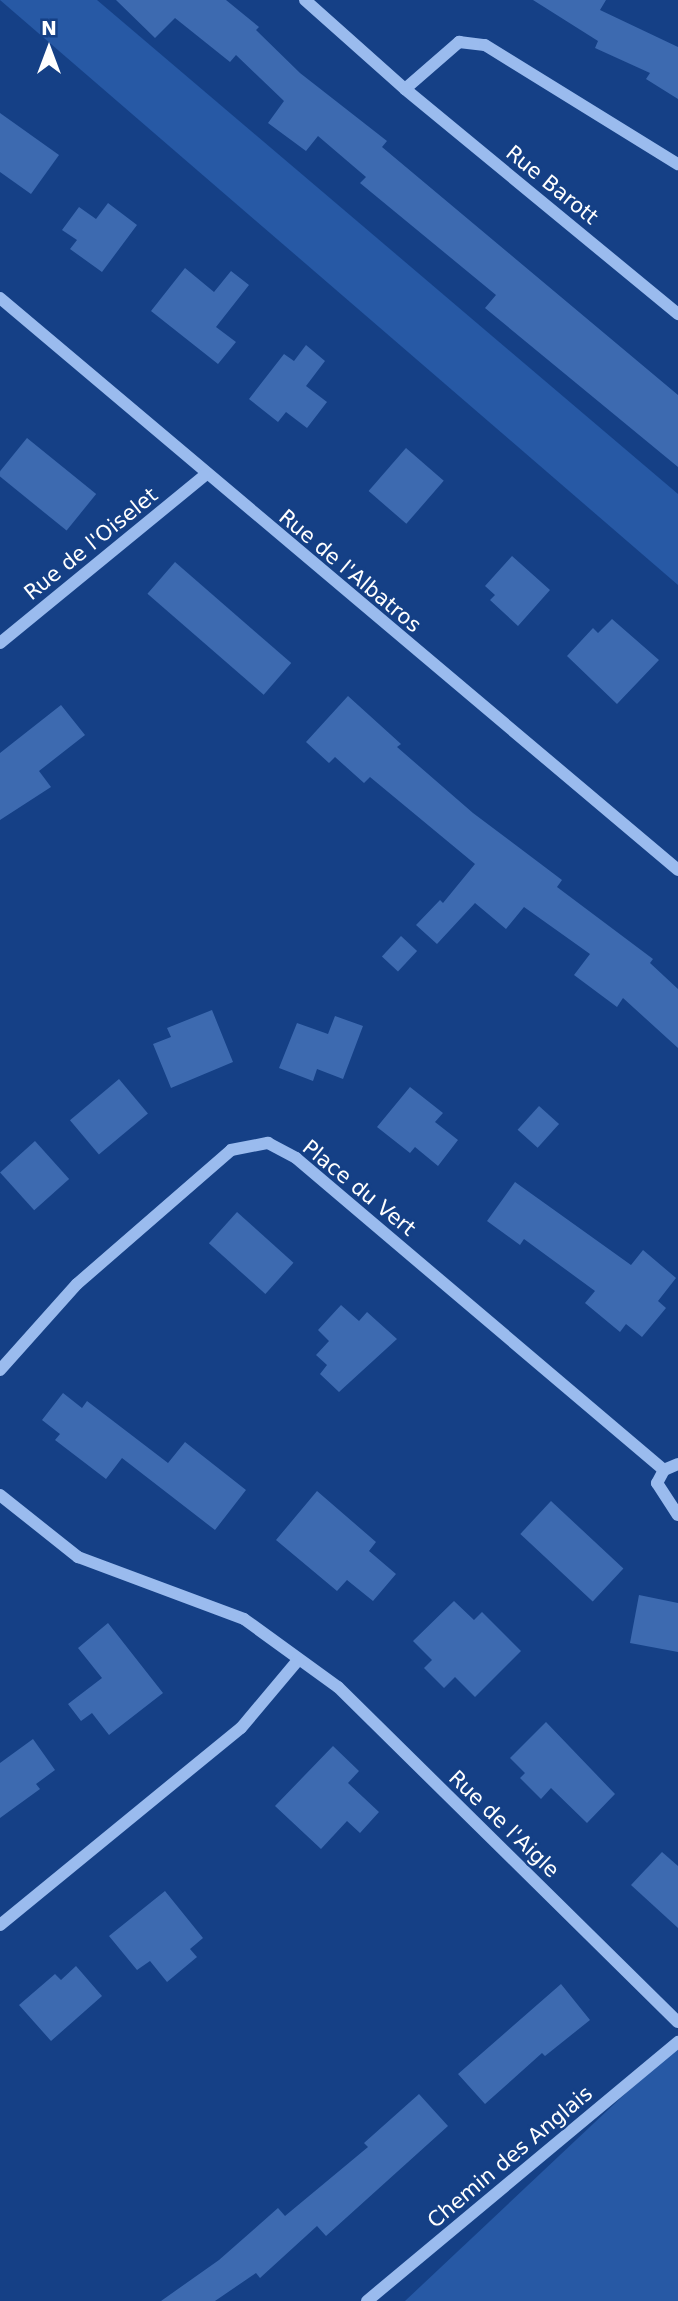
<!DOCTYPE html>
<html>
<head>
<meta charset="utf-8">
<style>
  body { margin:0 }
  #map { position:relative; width:678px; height:2301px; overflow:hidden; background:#154086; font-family:"DejaVu Sans",sans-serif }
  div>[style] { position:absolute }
  .green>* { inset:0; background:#2759a5 }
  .building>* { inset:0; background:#3d6ab0; transform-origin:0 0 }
  .minor>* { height:12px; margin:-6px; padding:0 6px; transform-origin:6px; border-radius:6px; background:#9abbee }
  span { translate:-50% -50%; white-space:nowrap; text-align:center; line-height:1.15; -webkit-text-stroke:5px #154086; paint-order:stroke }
  .street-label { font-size:21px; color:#fff }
  .north { position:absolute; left:14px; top:14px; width:70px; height:70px; -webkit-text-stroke:5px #154086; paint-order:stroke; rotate:0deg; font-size:19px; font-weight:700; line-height:28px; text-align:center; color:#fff }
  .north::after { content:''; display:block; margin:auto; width:24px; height:32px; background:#fff; clip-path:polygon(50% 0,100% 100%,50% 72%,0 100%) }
</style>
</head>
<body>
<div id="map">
  <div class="green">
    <i style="clip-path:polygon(0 0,97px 0,678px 494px,678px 585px)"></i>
    <i style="clip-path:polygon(678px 2044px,678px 2301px,405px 2301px)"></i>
  </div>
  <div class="building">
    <i style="clip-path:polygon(116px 0,226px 0,259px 27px,256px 30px,300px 73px,387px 141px,382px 147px,678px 395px,678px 467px,485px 308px,496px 295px,360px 183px,366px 177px,318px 136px,306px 151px,268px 123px,284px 101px,236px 55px,230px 62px,175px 18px,155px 38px)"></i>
    <i style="clip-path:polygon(533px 0,606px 0,600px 10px,678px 47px,678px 99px,646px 79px,650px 73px,595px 48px,598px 41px)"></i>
    <i style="clip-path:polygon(0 113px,59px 155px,31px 194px,0 172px)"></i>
    <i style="clip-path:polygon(108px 203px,137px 225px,102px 272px,70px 249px,77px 240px,62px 230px,79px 207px,96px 219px)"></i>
    <i style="clip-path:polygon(185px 268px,214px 292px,231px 271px,249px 285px,216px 327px,236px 342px,218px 364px,151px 311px)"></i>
    <i style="clip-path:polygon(306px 345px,325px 361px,306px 386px,327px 402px,307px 428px,286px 412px,278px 422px,249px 399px,284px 354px,294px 361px)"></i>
    <i style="left:27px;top:438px;width:89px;height:47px;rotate:39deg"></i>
    <i style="left:406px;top:448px;width:50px;height:57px;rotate:41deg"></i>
    <i style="clip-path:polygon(512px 556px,550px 590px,518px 626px,490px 600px,495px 595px,485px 586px)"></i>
    <i style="left:175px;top:562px;width:154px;height:42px;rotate:41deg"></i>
    <i style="clip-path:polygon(612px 619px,659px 660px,617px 704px,567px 656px,593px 628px,598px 633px)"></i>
    <i style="clip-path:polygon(348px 696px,401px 744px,397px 747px,473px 813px,562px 880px,557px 887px,653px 959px,650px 963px,678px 989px,678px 1048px,623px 998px,617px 1007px,574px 975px,590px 954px,524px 907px,506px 929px,475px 903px,437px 944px,416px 925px,440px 900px,443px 903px,475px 864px,370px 777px,364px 783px,335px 757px,329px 763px,306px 742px)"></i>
    <i style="clip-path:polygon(61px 705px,85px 735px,39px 771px,51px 787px,0 820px,0 753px)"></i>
    <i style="left:401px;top:936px;width:22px;height:28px;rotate:43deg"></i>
    <i style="clip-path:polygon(212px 1010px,233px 1062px,171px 1088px,153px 1044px,171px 1037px,167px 1028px)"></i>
    <i style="clip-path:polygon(335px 1016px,363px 1026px,343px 1079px,317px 1069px,313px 1081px,279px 1068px,297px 1023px,328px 1034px)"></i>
    <i style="left:119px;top:1079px;width:45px;height:64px;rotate:50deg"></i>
    <i style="clip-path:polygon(410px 1087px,443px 1113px,435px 1122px,458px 1140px,438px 1166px,415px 1147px,410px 1153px,377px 1127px)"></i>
    <i style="left:539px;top:1106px;width:27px;height:32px;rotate:42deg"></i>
    <i style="left:35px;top:1141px;width:51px;height:47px;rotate:48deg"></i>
    <i style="clip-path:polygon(515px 1182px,631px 1265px,643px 1250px,676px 1278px,658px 1301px,666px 1308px,642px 1337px,626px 1324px,620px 1332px,585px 1303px,595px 1291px,524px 1239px,520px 1245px,487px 1221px)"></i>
    <i style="left:237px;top:1212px;width:76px;height:42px;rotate:42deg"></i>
    <i style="clip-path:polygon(341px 1305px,359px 1321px,367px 1312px,397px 1339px,339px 1392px,320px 1374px,327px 1365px,316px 1355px,329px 1341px,318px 1330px)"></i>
    <i style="clip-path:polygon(63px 1393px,82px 1408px,87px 1401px,168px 1463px,185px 1442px,246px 1490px,215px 1530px,122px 1458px,106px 1479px,55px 1440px,60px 1434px,42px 1420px)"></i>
    <i style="clip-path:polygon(317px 1491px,376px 1542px,369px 1551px,396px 1574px,373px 1601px,347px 1580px,337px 1591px,276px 1540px)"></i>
    <i style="left:551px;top:1501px;width:99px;height:45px;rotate:43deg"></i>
    <i style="clip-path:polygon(639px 1595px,678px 1603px,678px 1652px,630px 1643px)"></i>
    <i style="clip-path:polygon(454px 1601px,474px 1620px,482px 1612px,521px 1651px,475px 1697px,455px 1677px,444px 1688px,424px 1668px,432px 1660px,413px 1641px)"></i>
    <i style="clip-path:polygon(108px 1623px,163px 1693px,109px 1735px,92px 1713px,81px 1721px,68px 1704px,102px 1678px,78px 1648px)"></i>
    <i style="clip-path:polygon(546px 1722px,615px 1794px,587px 1823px,551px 1788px,541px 1799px,520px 1778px,525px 1773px,510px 1758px)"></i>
    <i style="clip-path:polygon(33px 1739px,55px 1770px,36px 1784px,40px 1789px,0 1818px,0 1763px)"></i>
    <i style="clip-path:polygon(333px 1746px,359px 1771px,348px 1783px,379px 1812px,360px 1833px,347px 1821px,321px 1849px,275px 1806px)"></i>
    <i style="clip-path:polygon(662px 1852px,678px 1866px,678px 1928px,631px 1885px)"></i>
    <i style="clip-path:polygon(165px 1891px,203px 1938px,190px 1949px,197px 1957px,167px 1982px,150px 1961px,137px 1970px,109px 1936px)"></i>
    <i style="clip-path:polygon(76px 1966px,102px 1996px,51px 2041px,19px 2005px,55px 1974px,61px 1980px)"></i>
    <i style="clip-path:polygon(561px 1984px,590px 2020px,545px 2056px,542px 2053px,485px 2104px,458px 2074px)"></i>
    <i style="clip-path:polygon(419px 2094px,448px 2126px,326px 2236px,317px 2226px,260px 2278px,256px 2273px,215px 2301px,161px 2301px,219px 2260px,278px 2208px,285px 2216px,368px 2147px,364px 2143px)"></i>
  </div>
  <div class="minor">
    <i style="left:305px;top:0;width:134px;rotate:41.7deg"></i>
    <i style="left:405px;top:89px;width:354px;rotate:39.5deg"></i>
    <i style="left:405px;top:89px;width:72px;rotate:-41deg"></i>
    <i style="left:459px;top:42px;width:26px;rotate:7deg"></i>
    <i style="left:485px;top:45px;width:227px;rotate:31.7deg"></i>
    <i style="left:0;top:298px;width:887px;rotate:40.15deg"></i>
    <i style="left:0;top:643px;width:265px;rotate:-39.3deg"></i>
    <i style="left:0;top:1370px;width:115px;rotate:-48.2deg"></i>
    <i style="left:77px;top:1284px;width:204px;rotate:-41deg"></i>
    <i style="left:231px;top:1150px;width:38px;rotate:-11deg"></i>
    <i style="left:268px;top:1143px;width:32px;rotate:28deg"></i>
    <i style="left:296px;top:1158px;width:482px;rotate:40.3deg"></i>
    <i style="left:678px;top:1464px;width:15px;rotate:157deg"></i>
    <i style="left:664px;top:1470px;width:15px;rotate:118deg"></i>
    <i style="left:657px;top:1483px;width:38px;rotate:57deg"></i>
    <i style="left:0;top:1495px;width:100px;rotate:38.5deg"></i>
    <i style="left:78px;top:1557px;width:177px;rotate:20.5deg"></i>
    <i style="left:244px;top:1619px;width:116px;rotate:35.9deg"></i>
    <i style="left:338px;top:1687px;width:477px;rotate:44.6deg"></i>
    <i style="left:0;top:1925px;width:311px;rotate:-39.3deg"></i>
    <i style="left:241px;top:1728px;width:89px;rotate:-50deg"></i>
    <i style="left:367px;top:2301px;width:405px;rotate:-39.8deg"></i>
  </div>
  <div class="street-label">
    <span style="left:552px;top:185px;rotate:39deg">Rue Barott</span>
    <span style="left:91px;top:544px;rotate:-39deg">Rue de l'Oiselet</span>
    <span style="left:350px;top:571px;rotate:40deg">Rue de l'Albatros</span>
    <span style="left:359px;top:1188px;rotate:39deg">Place du Vert</span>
    <span style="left:504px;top:1824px;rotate:44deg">Rue de l'Aigle</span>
    <span style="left:510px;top:2157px;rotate:-40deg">Chemin des Anglais</span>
  </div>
  <div class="north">N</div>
</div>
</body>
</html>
